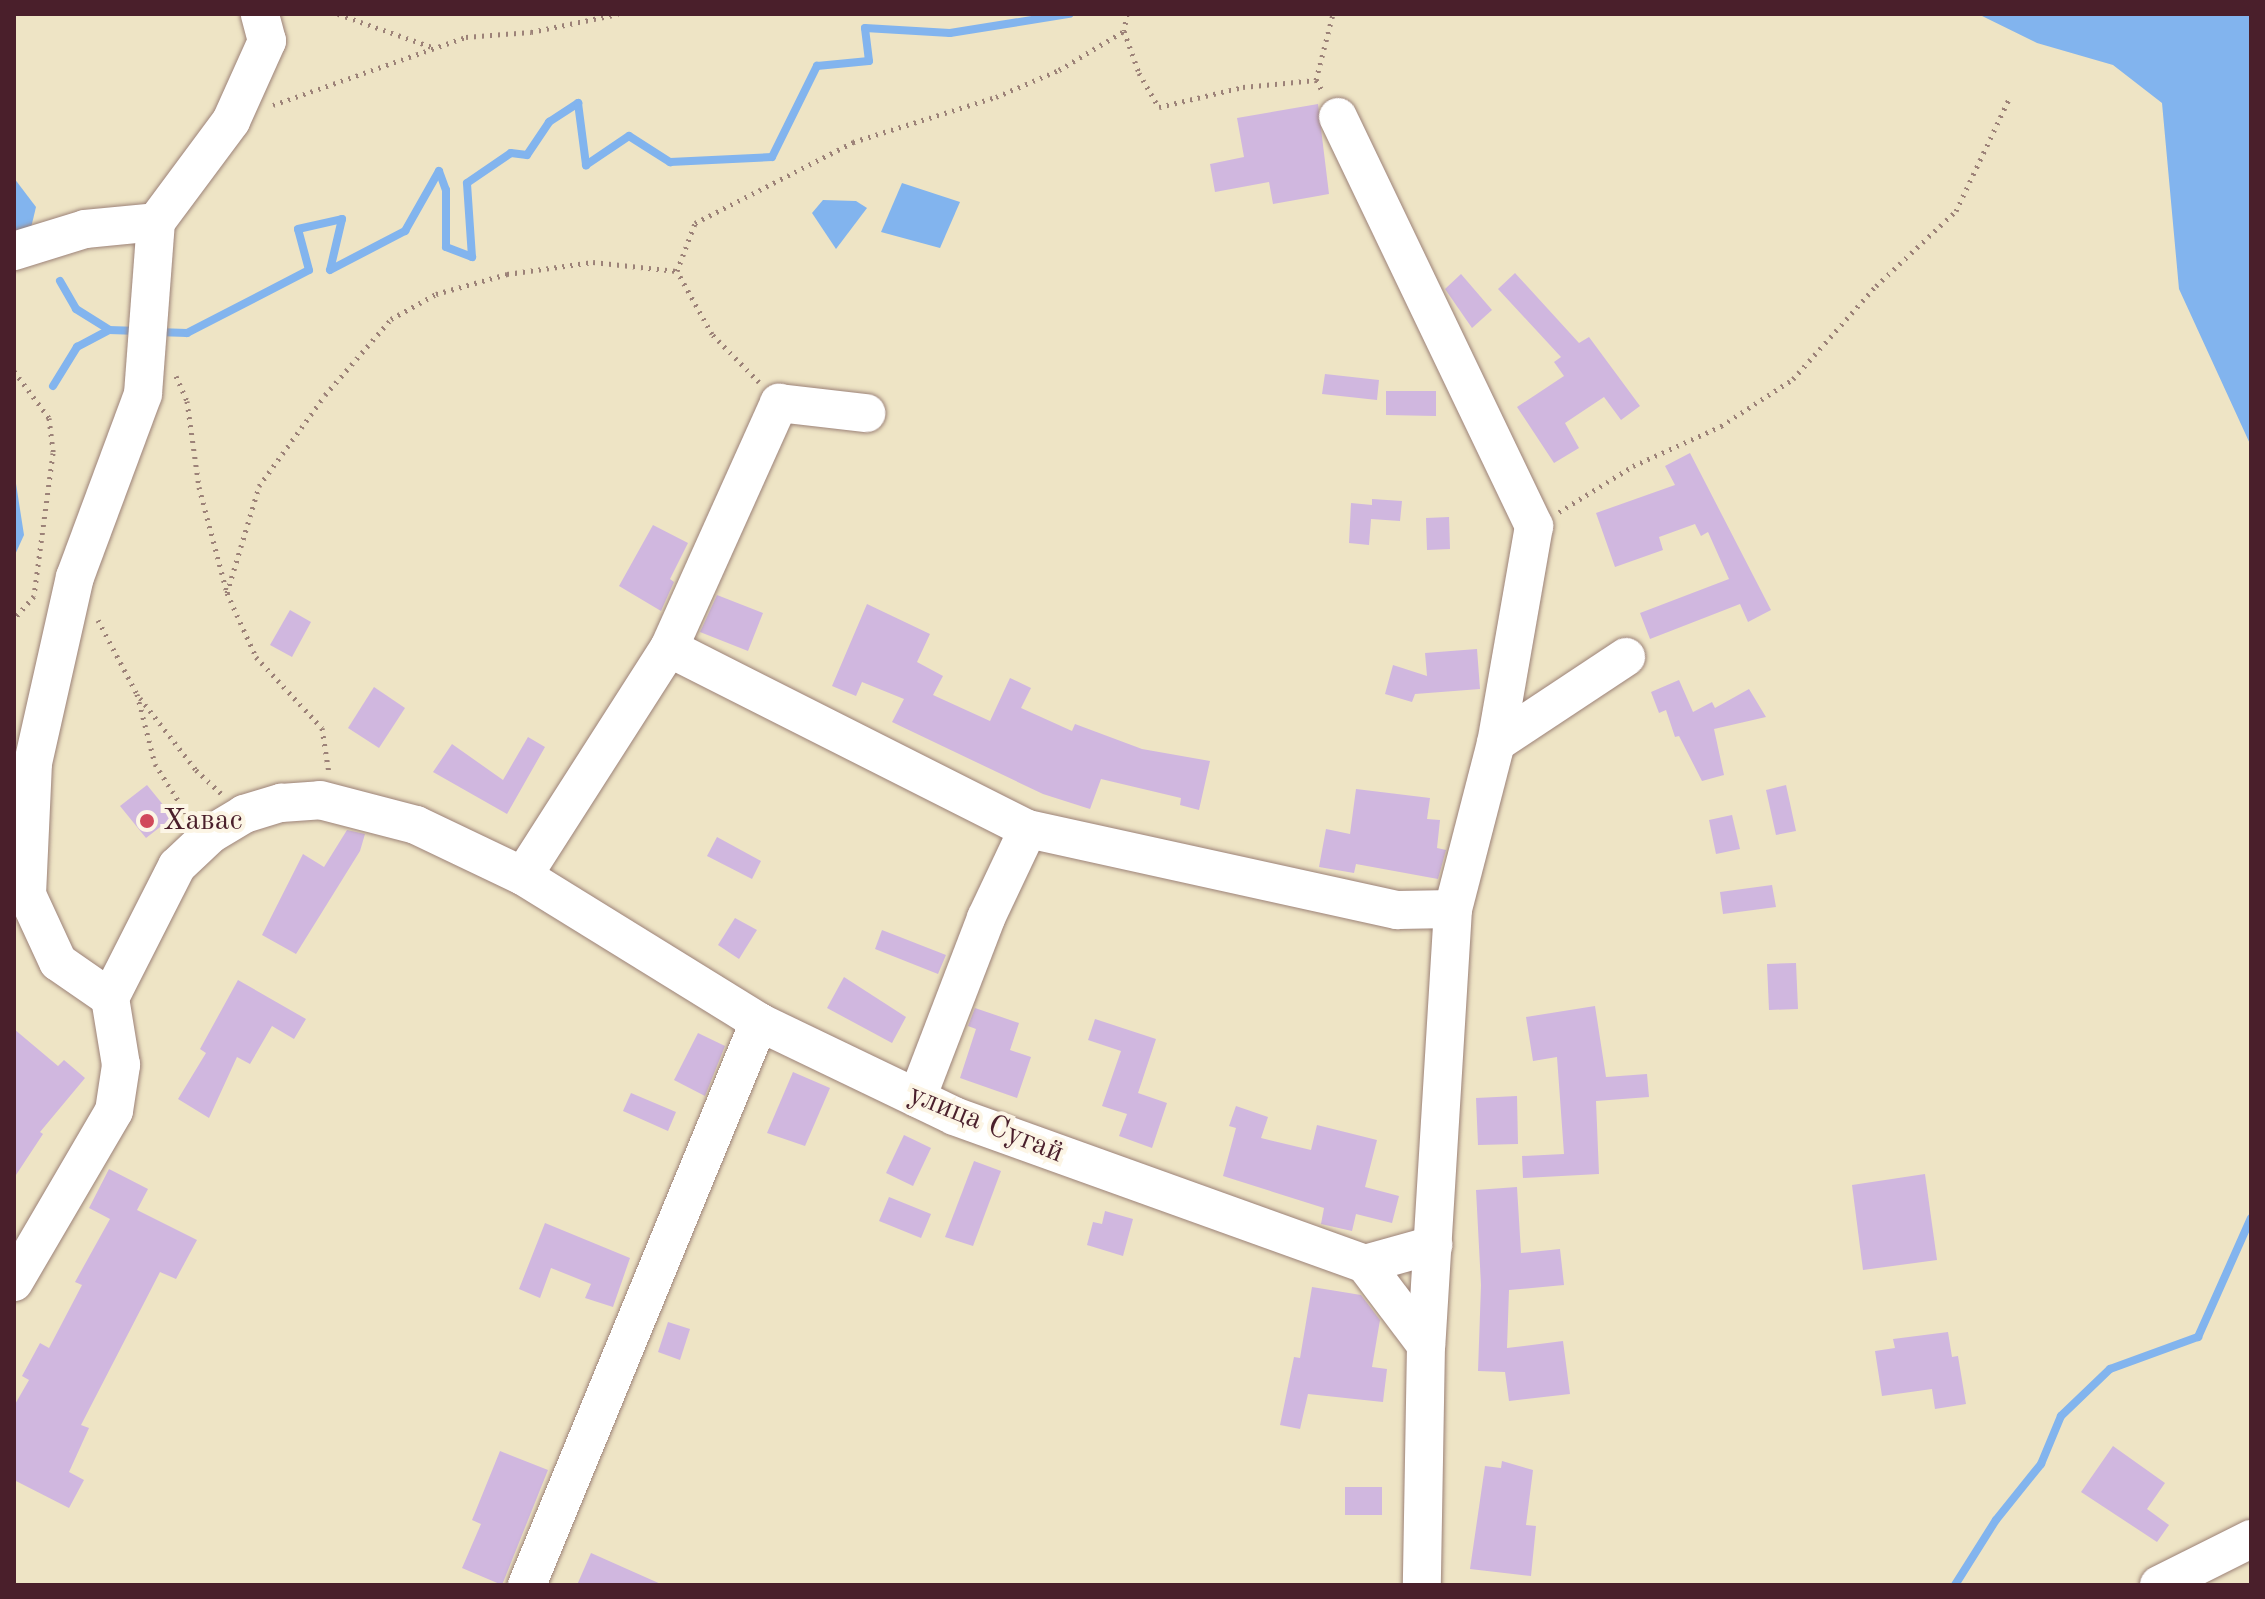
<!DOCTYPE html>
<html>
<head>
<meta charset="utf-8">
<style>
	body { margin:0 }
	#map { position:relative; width:2265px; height:1599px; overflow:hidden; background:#eee4c5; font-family:"Old Standard TT",serif }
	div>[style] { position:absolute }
	.water>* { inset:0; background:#82b4ee }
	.stream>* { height:8px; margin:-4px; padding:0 4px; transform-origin:4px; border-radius:4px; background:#82b4ee }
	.building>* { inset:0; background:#d0b7df }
	.path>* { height:5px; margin-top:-2.5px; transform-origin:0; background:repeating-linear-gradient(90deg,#9c8278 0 2px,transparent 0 8px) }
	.roads { filter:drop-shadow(0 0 2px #9c8278) drop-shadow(0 0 2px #9c8278) }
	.minor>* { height:38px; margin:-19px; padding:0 19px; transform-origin:19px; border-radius:19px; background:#fff }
	.dots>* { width:22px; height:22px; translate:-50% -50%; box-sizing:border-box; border:4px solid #fcf5e5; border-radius:50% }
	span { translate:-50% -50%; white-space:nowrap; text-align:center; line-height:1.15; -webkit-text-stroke:8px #fcf5e5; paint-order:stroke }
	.poi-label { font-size:30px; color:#4a1f2b }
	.left { translate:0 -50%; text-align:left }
	.street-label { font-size:30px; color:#4a1f2b }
	.frame { position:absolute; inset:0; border:16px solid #4a1f2b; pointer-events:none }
</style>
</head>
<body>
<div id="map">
	<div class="water">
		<i style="clip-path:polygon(1978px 14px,2251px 14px,2251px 446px,2179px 289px,2162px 103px,2113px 65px,2037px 43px)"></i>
		<i style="clip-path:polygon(14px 178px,36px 207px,30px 232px,14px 238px)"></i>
		<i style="clip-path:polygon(902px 183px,960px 202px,940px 248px,881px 232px)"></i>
		<i style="clip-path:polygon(823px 200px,856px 201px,867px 208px,836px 249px,812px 213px)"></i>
		<i style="clip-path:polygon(14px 471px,24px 535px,14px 557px)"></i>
	</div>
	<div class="stream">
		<i style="left:60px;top:281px;width:32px;rotate:60deg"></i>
		<i style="left:76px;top:309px;width:39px;rotate:32deg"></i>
		<i style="left:157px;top:332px;width:30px;rotate:2deg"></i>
		<i style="left:187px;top:333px;width:137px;rotate:-27.3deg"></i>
		<i style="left:309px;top:270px;width:42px;rotate:-105deg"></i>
		<i style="left:298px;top:229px;width:45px;rotate:-12.8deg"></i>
		<i style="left:342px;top:219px;width:52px;rotate:103.2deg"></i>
		<i style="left:330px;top:270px;width:85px;rotate:-27.5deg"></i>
		<i style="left:405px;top:231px;width:69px;rotate:-60.5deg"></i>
		<i style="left:439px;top:171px;width:20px;rotate:70deg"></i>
		<i style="left:446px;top:190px;width:57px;rotate:90deg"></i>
		<i style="left:446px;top:247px;width:28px;rotate:21deg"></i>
		<i style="left:472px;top:257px;width:74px;rotate:-93.9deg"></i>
		<i style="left:467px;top:183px;width:53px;rotate:-34.3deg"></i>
		<i style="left:511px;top:153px;width:16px;rotate:7deg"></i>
		<i style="left:527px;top:155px;width:40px;rotate:-56deg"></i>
		<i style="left:549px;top:122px;width:35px;rotate:-33deg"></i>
		<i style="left:578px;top:103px;width:63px;rotate:82.6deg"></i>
		<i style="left:586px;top:165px;width:52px;rotate:-34deg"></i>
		<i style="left:629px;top:136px;width:49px;rotate:32.4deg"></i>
		<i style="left:670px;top:162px;width:102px;rotate:-2.8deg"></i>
		<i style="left:772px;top:157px;width:102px;rotate:-63.7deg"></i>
		<i style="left:817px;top:66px;width:52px;rotate:-5.5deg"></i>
		<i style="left:869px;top:61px;width:33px;rotate:-97deg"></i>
		<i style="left:865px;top:28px;width:85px;rotate:3.4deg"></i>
		<i style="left:950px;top:33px;width:121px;rotate:-9.1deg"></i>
		<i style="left:53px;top:386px;width:46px;rotate:-58.4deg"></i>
		<i style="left:77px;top:347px;width:36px;rotate:-28deg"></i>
		<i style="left:109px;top:330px;width:30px;rotate:2deg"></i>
		<i style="left:1955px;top:1585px;width:77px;rotate:-57.8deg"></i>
		<i style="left:1996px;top:1520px;width:72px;rotate:-51.2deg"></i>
		<i style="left:2041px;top:1464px;width:52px;rotate:-67.4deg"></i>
		<i style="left:2061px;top:1416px;width:68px;rotate:-43.8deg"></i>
		<i style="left:2110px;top:1369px;width:94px;rotate:-20deg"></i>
		<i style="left:2198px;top:1337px;width:130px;rotate:-66deg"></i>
	</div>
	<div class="building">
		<i style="clip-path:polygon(1318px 104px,1329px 194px,1273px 204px,1269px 182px,1215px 192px,1210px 164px,1244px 157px,1237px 118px)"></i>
		<i style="clip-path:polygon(1515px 273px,1579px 343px,1589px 337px,1640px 406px,1621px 420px,1604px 397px,1565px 423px,1579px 448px,1554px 463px,1517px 407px,1564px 376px,1554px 362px,1561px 357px,1498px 289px)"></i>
		<i style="clip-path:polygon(1461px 274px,1492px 310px,1472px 328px,1445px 289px)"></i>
		<i style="clip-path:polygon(1325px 374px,1379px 380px,1377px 400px,1322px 394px)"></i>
		<i style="clip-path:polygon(1386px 391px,1436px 391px,1436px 416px,1386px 415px)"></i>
		<i style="clip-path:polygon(1690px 453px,1771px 610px,1748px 622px,1740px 604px,1650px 639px,1640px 613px,1729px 579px,1708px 532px,1701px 536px,1695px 524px,1659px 537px,1663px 550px,1615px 567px,1596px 513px,1675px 485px,1665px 466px)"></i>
		<i style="clip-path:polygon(1372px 499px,1402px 501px,1400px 521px,1371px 519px,1369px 545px,1349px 543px,1351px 503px,1372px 505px)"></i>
		<i style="clip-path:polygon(1449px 517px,1450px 549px,1427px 550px,1426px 518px)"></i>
		<i style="clip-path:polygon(653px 525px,688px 543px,670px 579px,674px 582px,661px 611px,619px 586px)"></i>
		<i style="clip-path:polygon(717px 595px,763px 613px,748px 651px,700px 632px)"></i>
		<i style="clip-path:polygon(867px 604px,930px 634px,917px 662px,943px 676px,933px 695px,990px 721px,1010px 678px,1031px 688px,1021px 708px,1072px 731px,1075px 724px,1142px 749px,1210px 761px,1199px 810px,1180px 805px,1181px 798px,1101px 779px,1090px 809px,1043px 794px,892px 722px,904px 699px,862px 682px,856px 696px,832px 686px)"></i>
		<i style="clip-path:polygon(290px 610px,311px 622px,292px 657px,270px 645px)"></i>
		<i style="clip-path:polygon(1477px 649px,1480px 689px,1415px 694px,1412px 702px,1385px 694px,1393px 665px,1427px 676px,1425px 653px)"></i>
		<i style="clip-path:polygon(1679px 680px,1693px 712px,1712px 702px,1715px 708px,1749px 689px,1766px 717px,1714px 729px,1724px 775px,1702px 781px,1679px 736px,1675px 737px,1666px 710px,1659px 713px,1651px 692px)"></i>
		<i style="clip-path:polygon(374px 687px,405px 708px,379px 748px,348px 728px)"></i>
		<i style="clip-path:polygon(528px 737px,545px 747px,507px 814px,433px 772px,452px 744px,503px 780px)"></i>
		<i style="clip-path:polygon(147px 785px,173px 817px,146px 838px,120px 806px)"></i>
		<i style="clip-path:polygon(1786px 785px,1796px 831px,1776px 835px,1766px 790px)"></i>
		<i style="clip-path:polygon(1356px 789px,1430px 798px,1427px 819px,1440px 820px,1437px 848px,1446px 850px,1438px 879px,1356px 864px,1354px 873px,1319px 867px,1326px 829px,1350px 834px)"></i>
		<i style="clip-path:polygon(1732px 815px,1740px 849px,1716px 854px,1709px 820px)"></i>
		<i style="clip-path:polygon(347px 830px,365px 834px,360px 851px,296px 954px,262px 935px,303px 854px,324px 867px)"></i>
		<i style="clip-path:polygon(717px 837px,761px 861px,752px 879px,707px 856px)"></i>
		<i style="clip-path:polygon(1772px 885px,1776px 907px,1723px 914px,1720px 892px)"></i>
		<i style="clip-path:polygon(735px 918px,757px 930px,739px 959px,718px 945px)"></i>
		<i style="clip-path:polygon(882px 930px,946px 955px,938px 974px,875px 949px)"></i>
		<i style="clip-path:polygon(1796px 963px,1798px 1009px,1769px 1010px,1767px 964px)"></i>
		<i style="clip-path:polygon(844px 977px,906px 1017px,892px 1043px,827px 1008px)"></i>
		<i style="clip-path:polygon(238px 980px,306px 1019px,294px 1039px,272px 1026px,250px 1064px,237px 1057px,209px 1118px,178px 1099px,206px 1053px,200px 1049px)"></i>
		<i style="clip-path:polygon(1595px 1006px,1606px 1077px,1647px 1074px,1649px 1097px,1596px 1101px,1599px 1174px,1523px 1178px,1522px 1156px,1564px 1154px,1557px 1057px,1533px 1061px,1526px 1017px)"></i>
		<i style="clip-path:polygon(975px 1008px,1019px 1023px,1010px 1050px,1031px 1057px,1017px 1098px,960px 1078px,976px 1029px,968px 1026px)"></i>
		<i style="clip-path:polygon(1095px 1019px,1156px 1039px,1138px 1093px,1167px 1103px,1152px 1148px,1119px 1136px,1127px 1114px,1102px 1106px,1121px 1051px,1088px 1040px)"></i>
		<i style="clip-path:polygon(14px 1029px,58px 1066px,64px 1060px,85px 1078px,40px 1132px,43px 1134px,14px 1178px)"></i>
		<i style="clip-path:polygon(698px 1033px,725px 1046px,705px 1096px,674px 1080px)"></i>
		<i style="clip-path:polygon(793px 1072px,830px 1088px,805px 1146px,767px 1133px)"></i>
		<i style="clip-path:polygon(631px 1093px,676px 1112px,668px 1131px,623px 1111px)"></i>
		<i style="clip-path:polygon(1517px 1096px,1518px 1144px,1478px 1145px,1476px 1098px)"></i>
		<i style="clip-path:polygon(1236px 1106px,1268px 1117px,1261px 1138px,1311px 1150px,1317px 1125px,1377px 1140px,1365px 1187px,1399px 1196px,1392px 1223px,1356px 1214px,1352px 1231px,1321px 1224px,1324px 1208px,1223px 1176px,1236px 1128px,1229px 1126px)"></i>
		<i style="clip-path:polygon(904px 1135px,931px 1148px,913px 1186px,886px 1173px)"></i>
		<i style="clip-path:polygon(974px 1161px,1001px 1171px,973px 1246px,945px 1237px)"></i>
		<i style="clip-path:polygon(109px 1169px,148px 1189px,137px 1210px,197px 1240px,176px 1279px,160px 1272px,81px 1425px,89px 1428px,69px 1472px,84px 1480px,69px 1508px,14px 1480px,14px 1406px,29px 1380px,22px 1376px,40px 1343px,49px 1348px,82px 1285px,75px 1282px,110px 1219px,89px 1208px)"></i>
		<i style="clip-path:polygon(1925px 1174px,1937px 1260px,1863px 1270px,1852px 1185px)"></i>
		<i style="clip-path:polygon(1517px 1187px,1521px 1253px,1560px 1249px,1564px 1285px,1509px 1290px,1507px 1348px,1563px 1341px,1570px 1394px,1509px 1401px,1505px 1372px,1478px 1371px,1481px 1285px,1476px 1190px)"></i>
		<i style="clip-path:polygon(889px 1197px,931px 1214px,921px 1238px,879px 1221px)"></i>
		<i style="clip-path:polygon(1105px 1211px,1133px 1219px,1123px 1256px,1087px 1245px,1093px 1222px,1102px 1224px)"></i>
		<i style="clip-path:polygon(545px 1223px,630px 1258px,613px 1307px,585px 1298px,591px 1284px,551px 1268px,540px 1298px,519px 1289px)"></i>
		<i style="clip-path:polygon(1312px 1287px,1361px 1295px,1380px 1320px,1372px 1367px,1387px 1369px,1383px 1402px,1308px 1394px,1300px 1429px,1280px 1425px,1294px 1357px,1300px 1358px)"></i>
		<i style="clip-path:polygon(668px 1322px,690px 1329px,680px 1360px,658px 1352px)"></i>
		<i style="clip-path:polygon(1948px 1332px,1952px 1357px,1958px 1356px,1966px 1404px,1935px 1409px,1932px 1389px,1882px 1396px,1875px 1351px,1895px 1348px,1893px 1339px)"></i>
		<i style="clip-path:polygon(2113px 1446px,2165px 1483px,2147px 1509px,2169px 1525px,2157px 1542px,2081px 1492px)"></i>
		<i style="clip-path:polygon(500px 1451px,548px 1470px,502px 1585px,462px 1568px,481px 1524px,472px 1520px)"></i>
		<i style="clip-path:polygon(1502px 1461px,1533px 1470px,1526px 1525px,1536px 1526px,1531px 1576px,1470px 1569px,1485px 1466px,1501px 1468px)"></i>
		<i style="clip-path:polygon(1345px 1487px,1382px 1487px,1382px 1515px,1345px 1515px)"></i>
		<i style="clip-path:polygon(591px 1553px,663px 1585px,577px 1585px)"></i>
	</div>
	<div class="path">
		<i style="left:338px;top:14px;width:103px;rotate:19.3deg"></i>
		<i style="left:1127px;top:14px;width:17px;rotate:100deg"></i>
		<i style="left:1124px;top:31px;width:45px;rotate:70.3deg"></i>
		<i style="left:1139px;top:73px;width:39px;rotate:60deg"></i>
		<i style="left:1159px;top:107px;width:86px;rotate:-13.4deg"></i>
		<i style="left:1243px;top:87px;width:73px;rotate:-5.5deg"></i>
		<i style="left:1316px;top:80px;width:14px;rotate:60deg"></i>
		<i style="left:1316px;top:80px;width:68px;rotate:-75.6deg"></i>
		<i style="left:273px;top:105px;width:205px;rotate:-19.4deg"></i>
		<i style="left:466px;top:37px;width:65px;rotate:-4.4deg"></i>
		<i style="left:531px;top:32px;width:89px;rotate:-11.7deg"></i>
		<i style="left:14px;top:371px;width:59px;rotate:53.3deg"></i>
		<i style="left:49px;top:418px;width:35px;rotate:83deg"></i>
		<i style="left:53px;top:453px;width:144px;rotate:97.6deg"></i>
		<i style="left:34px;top:596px;width:30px;rotate:131deg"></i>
		<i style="left:176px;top:376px;width:27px;rotate:66deg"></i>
		<i style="left:187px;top:401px;width:87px;rotate:82.1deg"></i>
		<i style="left:199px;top:487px;width:110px;rotate:75.2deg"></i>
		<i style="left:227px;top:593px;width:70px;rotate:65.6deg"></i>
		<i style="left:256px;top:657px;width:97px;rotate:47.1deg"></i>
		<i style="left:322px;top:728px;width:46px;rotate:81.2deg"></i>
		<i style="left:759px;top:382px;width:67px;rotate:-134.4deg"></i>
		<i style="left:712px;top:334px;width:72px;rotate:-119.1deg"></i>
		<i style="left:677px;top:271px;width:51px;rotate:-69.4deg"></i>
		<i style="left:695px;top:223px;width:178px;rotate:-27.1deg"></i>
		<i style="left:853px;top:142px;width:150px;rotate:-17.5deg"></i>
		<i style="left:996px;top:97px;width:69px;rotate:-23.2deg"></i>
		<i style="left:1059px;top:70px;width:76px;rotate:-31deg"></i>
		<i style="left:1559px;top:512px;width:87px;rotate:-31.9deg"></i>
		<i style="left:1633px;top:466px;width:97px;rotate:-24.4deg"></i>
		<i style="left:1721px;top:426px;width:86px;rotate:-33.1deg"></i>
		<i style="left:1793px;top:379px;width:125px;rotate:-48.3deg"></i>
		<i style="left:1876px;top:286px;width:110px;rotate:-43.2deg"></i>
		<i style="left:1956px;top:211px;width:126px;rotate:-64.7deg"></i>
		<i style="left:227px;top:593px;width:112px;rotate:-73.3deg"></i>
		<i style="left:259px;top:486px;width:112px;rotate:-54deg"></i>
		<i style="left:325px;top:395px;width:101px;rotate:-49deg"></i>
		<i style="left:391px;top:319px;width:51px;rotate:-29.1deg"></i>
		<i style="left:436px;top:294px;width:74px;rotate:-15.7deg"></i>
		<i style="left:507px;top:274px;width:87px;rotate:-7.9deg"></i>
		<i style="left:593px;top:262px;width:84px;rotate:6.1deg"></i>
		<i style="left:98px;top:620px;width:84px;rotate:62.2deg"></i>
		<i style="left:137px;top:694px;width:72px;rotate:75.6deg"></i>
		<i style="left:155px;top:764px;width:62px;rotate:57.6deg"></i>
		<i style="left:140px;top:698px;width:91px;rotate:52.1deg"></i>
		<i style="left:196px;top:770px;width:35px;rotate:43deg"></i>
	</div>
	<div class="roads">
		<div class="minor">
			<i style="left:1338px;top:117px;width:454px;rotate:64.4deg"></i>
			<i style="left:1534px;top:526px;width:220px;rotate:99.9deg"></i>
			<i style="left:1496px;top:743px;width:171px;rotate:104.5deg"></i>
			<i style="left:1453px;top:909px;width:437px;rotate:93.5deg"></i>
			<i style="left:1426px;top:1345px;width:240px;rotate:91deg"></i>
			<i style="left:14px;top:251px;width:74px;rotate:-17.2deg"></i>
			<i style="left:85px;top:229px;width:71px;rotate:-5.6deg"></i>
			<i style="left:669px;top:648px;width:269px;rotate:-65.8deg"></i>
			<i style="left:779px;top:403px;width:88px;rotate:6.6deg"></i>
			<i style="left:1496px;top:743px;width:156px;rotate:-33.5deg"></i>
			<i style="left:523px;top:876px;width:271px;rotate:-57.4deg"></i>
			<i style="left:669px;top:648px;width:402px;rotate:26.8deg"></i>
			<i style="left:1028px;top:829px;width:378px;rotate:12.4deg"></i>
			<i style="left:1397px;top:910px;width:56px;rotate:-1deg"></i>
			<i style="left:110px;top:998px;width:63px;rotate:-145.3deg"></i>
			<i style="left:58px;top:962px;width:74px;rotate:-114.8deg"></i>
			<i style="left:27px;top:895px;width:132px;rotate:-87.4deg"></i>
			<i style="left:33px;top:763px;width:191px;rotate:-77.3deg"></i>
			<i style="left:75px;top:577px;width:195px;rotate:-69.6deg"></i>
			<i style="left:143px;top:394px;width:172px;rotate:-85.7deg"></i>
			<i style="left:156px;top:222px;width:126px;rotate:-53.4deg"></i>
			<i style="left:231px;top:121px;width:88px;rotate:-65.8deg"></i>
			<i style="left:267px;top:41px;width:28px;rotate:-105deg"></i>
			<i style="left:917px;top:1098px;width:193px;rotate:-69deg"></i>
			<i style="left:986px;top:918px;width:98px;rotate:-64.7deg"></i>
			<i style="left:1365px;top:1264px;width:71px;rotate:-15.6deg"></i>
			<i style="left:14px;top:1282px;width:198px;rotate:-59.7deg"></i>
			<i style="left:114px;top:1111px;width:47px;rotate:-81.3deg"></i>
			<i style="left:121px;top:1065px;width:68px;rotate:-99.3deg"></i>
			<i style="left:110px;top:998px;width:148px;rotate:-63.1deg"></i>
			<i style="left:177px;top:866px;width:47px;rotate:-43.3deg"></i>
			<i style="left:211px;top:834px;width:39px;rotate:-31deg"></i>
			<i style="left:244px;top:814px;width:39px;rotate:-17deg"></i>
			<i style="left:281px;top:803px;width:39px;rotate:-4deg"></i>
			<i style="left:320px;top:800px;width:99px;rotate:14.6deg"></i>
			<i style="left:416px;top:825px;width:119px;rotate:25.5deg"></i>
			<i style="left:523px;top:876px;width:278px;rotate:31.7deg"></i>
			<i style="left:759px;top:1022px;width:216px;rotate:25.7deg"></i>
			<i style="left:954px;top:1116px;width:437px;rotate:19.8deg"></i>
			<i style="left:1365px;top:1264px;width:101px;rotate:53deg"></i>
			<i style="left:527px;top:1585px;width:609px;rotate:-67.6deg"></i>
			<i style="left:2159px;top:1585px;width:103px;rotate:-26.6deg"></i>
		</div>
	</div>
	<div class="dots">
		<i style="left:147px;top:821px;background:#d1495b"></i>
	</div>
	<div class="poi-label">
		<span class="left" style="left:163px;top:821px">Хавас</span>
	</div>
	<div class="street-label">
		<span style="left:986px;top:1124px;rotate:22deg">улица Сугай</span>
	</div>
	<div class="frame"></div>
</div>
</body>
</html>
